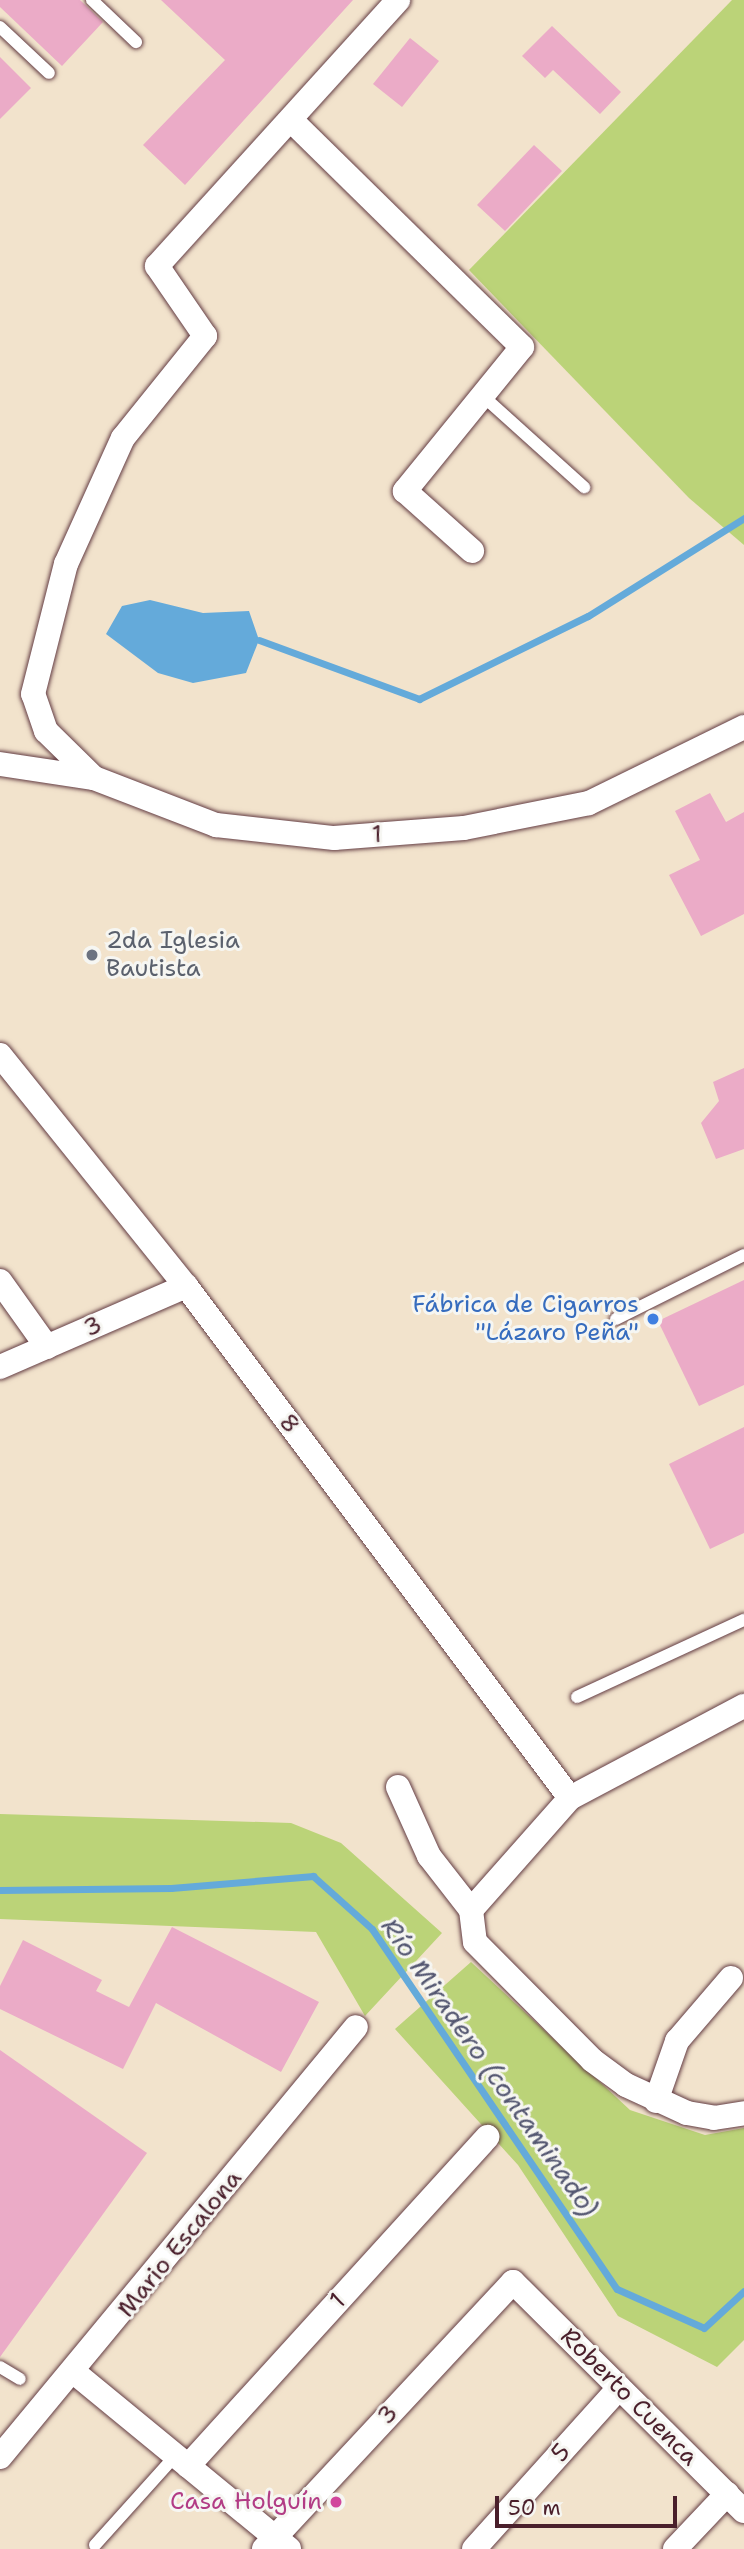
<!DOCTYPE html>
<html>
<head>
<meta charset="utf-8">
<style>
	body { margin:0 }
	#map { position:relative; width:744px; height:2549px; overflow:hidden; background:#f2e3cc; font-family:"Shantell Sans",sans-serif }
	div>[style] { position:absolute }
	.green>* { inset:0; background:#bbd378 }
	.water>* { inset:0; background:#64aada }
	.stream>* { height:7px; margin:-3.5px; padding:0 3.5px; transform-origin:3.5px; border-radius:3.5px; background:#64aada }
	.building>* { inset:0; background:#ebabc7 }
	.roads { filter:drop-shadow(0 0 2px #633c43) drop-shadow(0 0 2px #633c43) }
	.lane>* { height:12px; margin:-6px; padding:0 6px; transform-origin:6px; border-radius:6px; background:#fff }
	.street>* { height:24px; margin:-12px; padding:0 12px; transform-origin:12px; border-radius:12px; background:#fff }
	.dots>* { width:19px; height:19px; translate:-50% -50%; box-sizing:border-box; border:4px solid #f6f6f2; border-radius:50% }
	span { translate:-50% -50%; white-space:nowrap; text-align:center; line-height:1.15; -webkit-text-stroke:6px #f6f6f2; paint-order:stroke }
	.street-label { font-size:24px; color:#4a1f2b }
	.worship-label { font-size:24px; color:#5b616d }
	.left { translate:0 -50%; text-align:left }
	.shop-label { font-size:24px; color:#366cbe }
	.right { translate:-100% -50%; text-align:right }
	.hotel-label { font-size:24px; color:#b23c85 }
	.water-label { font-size:26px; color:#545771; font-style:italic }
	.scale { position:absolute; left:495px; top:2496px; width:182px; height:32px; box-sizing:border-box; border:4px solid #4a1f2b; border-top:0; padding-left:9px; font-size:21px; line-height:24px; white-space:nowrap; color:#4a1f2b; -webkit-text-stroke:5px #f6f6f2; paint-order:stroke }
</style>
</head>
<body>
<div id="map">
	<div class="green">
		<i style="clip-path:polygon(732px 0,744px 0,744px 545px,689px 498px,469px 270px)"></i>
		<i style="clip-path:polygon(0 1814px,291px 1823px,341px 1843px,442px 1933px,365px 2016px,316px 1932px,0 1919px)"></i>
		<i style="clip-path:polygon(471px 1962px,630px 2110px,705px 2135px,744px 2128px,744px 2340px,717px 2367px,618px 2316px,518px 2165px,395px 2029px)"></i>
	</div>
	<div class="water">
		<i style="clip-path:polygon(150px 600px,203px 613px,249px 611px,259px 640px,246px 673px,193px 683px,158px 673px,106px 634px,122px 606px)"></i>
	</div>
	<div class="stream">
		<i style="left:259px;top:640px;width:171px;rotate:20.2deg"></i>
		<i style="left:419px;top:699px;width:188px;rotate:-26.2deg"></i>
		<i style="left:588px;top:616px;width:184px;rotate:-32.1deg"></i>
		<i style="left:0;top:1890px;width:171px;rotate:-0.7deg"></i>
		<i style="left:171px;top:1888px;width:143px;rotate:-4.8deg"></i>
		<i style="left:313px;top:1876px;width:79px;rotate:41.9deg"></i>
		<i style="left:372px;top:1929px;width:435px;rotate:55.8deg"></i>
		<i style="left:617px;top:2289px;width:95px;rotate:24.1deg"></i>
		<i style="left:704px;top:2328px;width:54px;rotate:-42.8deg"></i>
	</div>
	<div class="building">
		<i style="clip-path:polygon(0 0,80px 0,103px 22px,62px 66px,0 7px)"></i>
		<i style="clip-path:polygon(161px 0,353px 0,185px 185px,143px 145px,225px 60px)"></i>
		<i style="clip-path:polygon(552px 26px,621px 92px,600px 114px,553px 70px,545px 78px,522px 56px)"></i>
		<i style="clip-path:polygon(410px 38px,439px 61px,402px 107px,373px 84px)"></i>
		<i style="clip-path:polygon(0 57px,31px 88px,0 119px)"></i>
		<i style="clip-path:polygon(534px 145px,562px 171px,505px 231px,477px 205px)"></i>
		<i style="clip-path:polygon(710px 793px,726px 822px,744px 812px,744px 914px,701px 936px,669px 875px,700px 860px,675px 811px)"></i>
		<i style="clip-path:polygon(744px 1068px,744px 1149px,716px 1159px,701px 1123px,719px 1101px,713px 1082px)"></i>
		<i style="clip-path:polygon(744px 1280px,744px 1385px,699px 1406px,658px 1321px)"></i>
		<i style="clip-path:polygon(744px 1427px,744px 1533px,710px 1549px,669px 1464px)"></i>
		<i style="clip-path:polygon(172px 1927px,319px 2002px,281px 2072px,156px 2003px,123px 2069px,0 2009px,0 1986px,23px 1940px,102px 1980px,96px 1991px,129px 2007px)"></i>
		<i style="clip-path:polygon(0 2050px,147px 2153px,0 2357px)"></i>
	</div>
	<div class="roads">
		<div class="lane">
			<i style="left:92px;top:0;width:61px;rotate:43.7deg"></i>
			<i style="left:0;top:27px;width:67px;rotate:43.2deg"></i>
			<i style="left:484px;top:397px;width:135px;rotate:42deg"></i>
			<i style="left:616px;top:1319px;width:143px;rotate:-26.6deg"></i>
			<i style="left:577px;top:1697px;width:184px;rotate:-24.8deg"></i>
			<i style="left:0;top:2367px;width:23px;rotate:31deg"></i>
			<i style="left:95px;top:2545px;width:120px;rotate:-48deg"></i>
		</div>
		<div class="street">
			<i style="left:293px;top:122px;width:321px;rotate:44.5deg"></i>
			<i style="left:522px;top:347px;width:186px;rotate:129.1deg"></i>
			<i style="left:405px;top:491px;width:90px;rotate:41.8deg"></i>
			<i style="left:0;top:764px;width:95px;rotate:8.5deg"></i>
			<i style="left:94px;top:778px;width:131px;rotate:21.1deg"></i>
			<i style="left:216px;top:825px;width:119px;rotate:6.3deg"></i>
			<i style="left:334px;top:838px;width:130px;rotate:-4.4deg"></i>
			<i style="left:464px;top:828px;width:127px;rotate:-11.3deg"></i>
			<i style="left:589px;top:803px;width:173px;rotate:-26.1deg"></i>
			<i style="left:94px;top:778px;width:67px;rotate:-135.6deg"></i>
			<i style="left:46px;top:731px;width:39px;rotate:-109deg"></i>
			<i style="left:33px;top:694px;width:134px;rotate:-75.8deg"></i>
			<i style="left:66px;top:564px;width:138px;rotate:-65.7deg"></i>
			<i style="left:123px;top:438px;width:131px;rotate:-51.2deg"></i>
			<i style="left:205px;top:336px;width:85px;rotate:-124.4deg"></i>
			<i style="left:157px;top:266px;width:359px;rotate:-47.8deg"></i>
			<i style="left:0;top:1055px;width:297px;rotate:51.2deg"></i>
			<i style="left:186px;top:1286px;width:640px;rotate:53.13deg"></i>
			<i style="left:0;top:1281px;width:81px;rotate:54.5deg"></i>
			<i style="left:0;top:1367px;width:203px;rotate:-23.5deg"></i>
			<i style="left:398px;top:1787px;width:76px;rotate:65.8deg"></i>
			<i style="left:429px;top:1856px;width:68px;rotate:52.1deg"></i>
			<i style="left:471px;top:1910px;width:32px;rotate:83deg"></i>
			<i style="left:475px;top:1942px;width:166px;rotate:45.2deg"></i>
			<i style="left:592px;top:2060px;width:42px;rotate:36.3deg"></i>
			<i style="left:626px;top:2085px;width:67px;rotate:24.7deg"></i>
			<i style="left:687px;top:2113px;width:27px;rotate:10deg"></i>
			<i style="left:714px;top:2118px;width:30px;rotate:-9deg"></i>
			<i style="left:471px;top:1910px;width:149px;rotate:-48.5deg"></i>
			<i style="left:570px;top:1798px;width:197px;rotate:-27.9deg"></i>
			<i style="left:656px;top:2101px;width:64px;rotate:-70.7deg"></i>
			<i style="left:677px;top:2041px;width:83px;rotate:-49.4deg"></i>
			<i style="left:75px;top:2373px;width:277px;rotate:39.4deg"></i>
			<i style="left:0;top:2457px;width:558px;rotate:-50.38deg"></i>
			<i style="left:188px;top:2466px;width:445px;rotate:-47.7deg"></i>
			<i style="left:264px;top:2549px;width:365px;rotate:-47deg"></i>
			<i style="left:513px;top:2282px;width:325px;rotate:44.8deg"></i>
			<i style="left:474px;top:2549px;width:217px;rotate:-48deg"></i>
			<i style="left:675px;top:2549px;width:76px;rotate:-46.6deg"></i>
		</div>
	</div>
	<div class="dots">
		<i style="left:92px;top:955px;background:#6b7280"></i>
		<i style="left:653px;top:1319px;background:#3f7fe0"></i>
		<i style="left:336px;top:2502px;background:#d1479c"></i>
	</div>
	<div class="street-label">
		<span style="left:377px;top:835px;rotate:-4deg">1</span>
		<span style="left:93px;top:1327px;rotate:-24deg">3</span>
		<span style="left:289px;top:1424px;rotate:53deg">8</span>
		<span style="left:180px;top:2244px;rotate:-51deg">Mario Escalona</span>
		<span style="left:338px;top:2301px;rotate:-48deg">1</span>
		<span style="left:629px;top:2397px;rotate:45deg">Roberto Cuenca</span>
		<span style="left:388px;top:2415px;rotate:-47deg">3</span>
		<span style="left:561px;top:2453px;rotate:-48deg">5</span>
	</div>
	<div class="worship-label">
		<span class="left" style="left:106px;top:955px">2da Iglesia<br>Bautista</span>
	</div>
	<div class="shop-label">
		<span class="right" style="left:639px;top:1319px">Fábrica de Cigarros<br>"Lázaro Peña"</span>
	</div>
	<div class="hotel-label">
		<span class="right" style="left:322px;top:2502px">Casa Holguín</span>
	</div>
	<div class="water-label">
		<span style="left:490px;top:2067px;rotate:55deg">Río Miradero (contaminado)</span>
	</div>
	<div class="scale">50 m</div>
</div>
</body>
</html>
